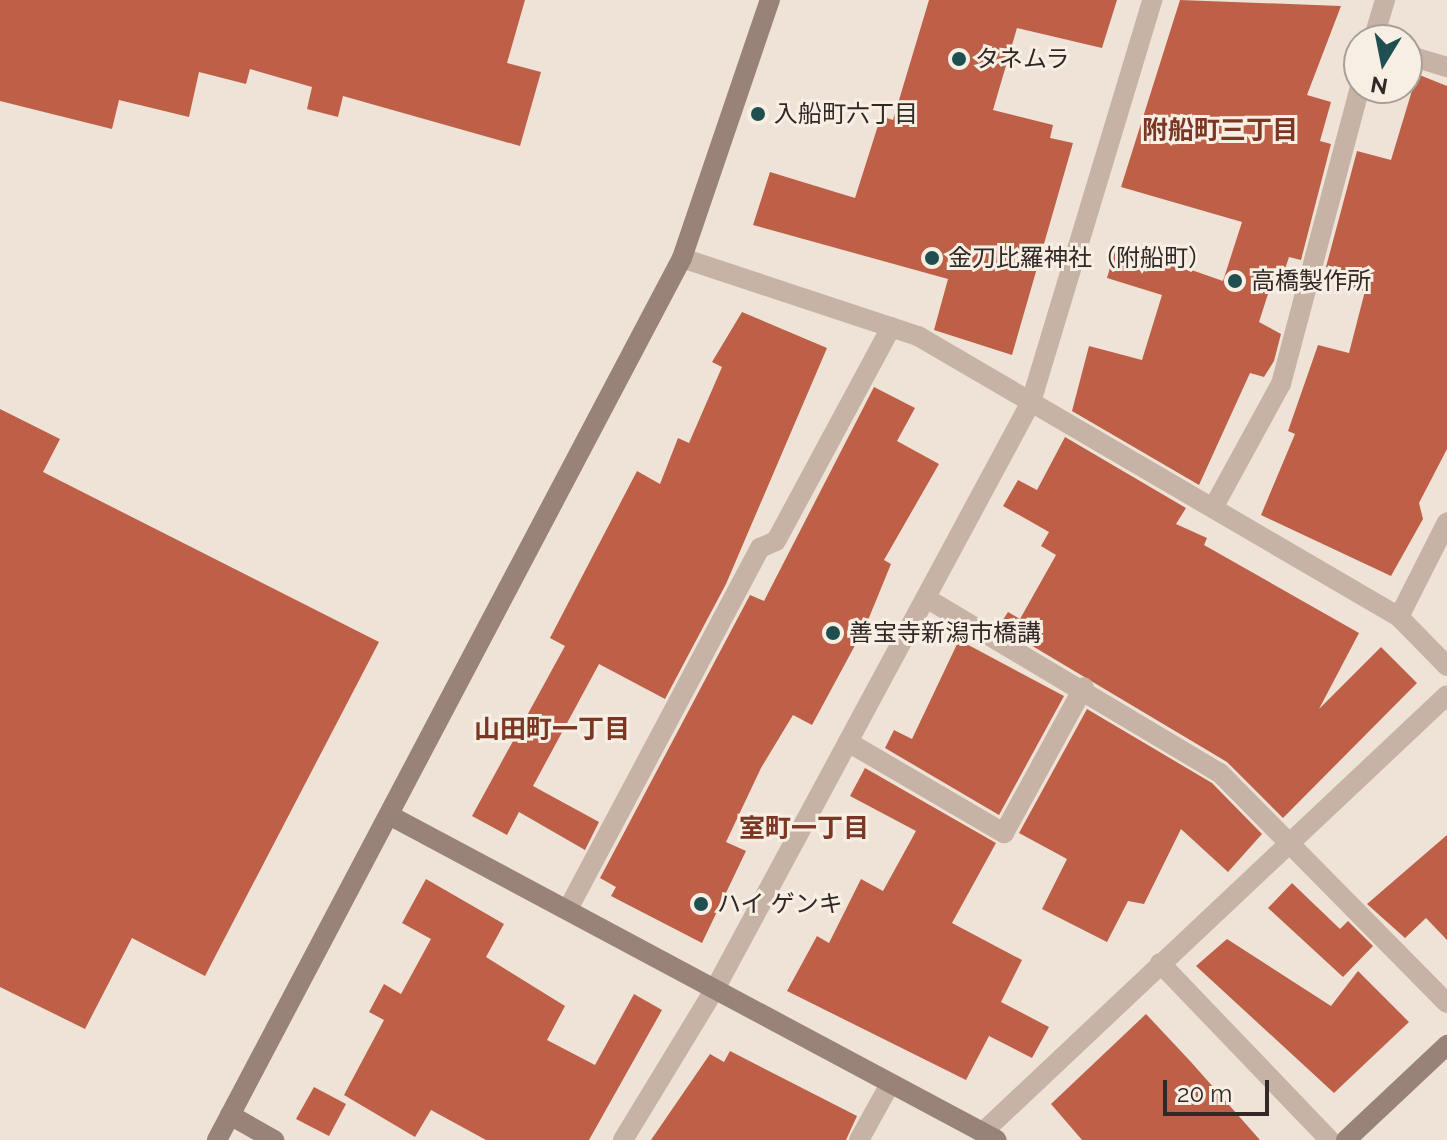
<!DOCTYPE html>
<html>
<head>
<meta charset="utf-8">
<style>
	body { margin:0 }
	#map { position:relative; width:1447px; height:1140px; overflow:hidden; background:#efe3d8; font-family:Raleway,"Noto Sans JP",sans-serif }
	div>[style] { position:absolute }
	.building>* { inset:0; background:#be6047 }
	.lane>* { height:20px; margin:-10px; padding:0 10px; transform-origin:10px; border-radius:10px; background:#c6b3a5 }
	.street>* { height:20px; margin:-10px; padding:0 10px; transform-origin:10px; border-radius:10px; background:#c6b3a5 }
	.secondary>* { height:20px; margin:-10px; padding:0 10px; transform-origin:10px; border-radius:10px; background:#998277 }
	.dots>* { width:22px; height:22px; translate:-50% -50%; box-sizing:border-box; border:4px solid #f7eee4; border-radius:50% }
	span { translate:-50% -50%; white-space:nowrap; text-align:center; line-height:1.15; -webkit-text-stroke:6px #f7eee4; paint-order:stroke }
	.poi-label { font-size:24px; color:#322926 }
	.left { translate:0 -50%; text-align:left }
	.neighbourhood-label { font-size:26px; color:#7c3624; font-weight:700 }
	.north { position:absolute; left:1343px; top:24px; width:80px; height:80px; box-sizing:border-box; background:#f7eee4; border:2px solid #a89f98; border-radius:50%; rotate:190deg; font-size:22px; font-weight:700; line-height:32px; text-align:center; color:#322926 }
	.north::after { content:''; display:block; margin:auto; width:28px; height:36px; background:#1f4f50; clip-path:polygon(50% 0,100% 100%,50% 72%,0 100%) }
	.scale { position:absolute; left:1163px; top:1080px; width:106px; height:36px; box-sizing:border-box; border:4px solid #322926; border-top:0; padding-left:10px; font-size:24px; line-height:28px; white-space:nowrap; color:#322926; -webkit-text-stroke:6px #f7eee4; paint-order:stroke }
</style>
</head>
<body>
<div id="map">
	<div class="building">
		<i style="clip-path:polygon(0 0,525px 0,507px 63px,541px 72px,520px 146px,343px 96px,338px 117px,307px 109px,312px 87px,250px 69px,246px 84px,199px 72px,189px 117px,119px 100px,112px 129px,0 101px)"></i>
		<i style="clip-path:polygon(929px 0,1117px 0,1102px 48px,1017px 28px,993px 110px,1053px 125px,1050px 138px,1073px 143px,1012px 355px,934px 330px,948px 279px,753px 225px,770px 172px,855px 198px,881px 116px,893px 120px)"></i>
		<i style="clip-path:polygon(1180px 0,1341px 6px,1307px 95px,1331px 102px,1320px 141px,1331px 144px,1301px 260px,1289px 257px,1285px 269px,1277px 266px,1259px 322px,1281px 334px,1274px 361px,1264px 377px,1250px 373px,1199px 485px,1072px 411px,1089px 346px,1142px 360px,1162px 295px,1107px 278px,1117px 244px,1223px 281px,1242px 222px,1121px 187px)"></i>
		<i style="clip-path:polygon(1417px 74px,1447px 86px,1447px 449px,1419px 503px,1423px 519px,1391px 576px,1261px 515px,1295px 434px,1288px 431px,1318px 345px,1349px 353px,1365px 291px,1349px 287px,1352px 275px,1326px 267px,1357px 151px,1391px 160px)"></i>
		<i style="clip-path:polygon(742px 312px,827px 348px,726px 584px,665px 699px,599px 664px,533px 786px,599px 822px,585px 850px,519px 812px,507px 835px,472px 816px,565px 646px,550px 638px,637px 471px,660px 484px,678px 438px,689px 443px,722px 367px,712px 362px)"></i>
		<i style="clip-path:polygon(874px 387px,915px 408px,897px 441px,939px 464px,884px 560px,891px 564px,866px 625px,812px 725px,793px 715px,761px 768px,726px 842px,746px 851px,702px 943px,611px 896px,616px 887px,600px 878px,750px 595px,764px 601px)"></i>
		<i style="clip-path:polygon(0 409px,60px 439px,43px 472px,379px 642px,205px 976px,132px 938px,85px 1029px,0 987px)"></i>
		<i style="clip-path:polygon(1065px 437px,1186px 508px,1176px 524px,1207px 538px,1204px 545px,1359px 633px,1319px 709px,1381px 647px,1417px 683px,1283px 818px,1227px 762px,999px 626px,1008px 612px,1020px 619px,1056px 555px,1041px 546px,1049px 532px,1003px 506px,1018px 480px,1037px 490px)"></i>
		<i style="clip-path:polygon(959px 640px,1064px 696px,999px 815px,885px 748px,894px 730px,912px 739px)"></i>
		<i style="clip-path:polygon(1087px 709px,1212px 783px,1262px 834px,1228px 872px,1181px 829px,1144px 904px,1128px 901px,1107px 942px,1042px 909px,1067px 859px,1019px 833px)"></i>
		<i style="clip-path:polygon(865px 768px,996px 843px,952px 923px,1022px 960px,1001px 1002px,1049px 1027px,1032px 1058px,989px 1036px,966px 1080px,787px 991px,817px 936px,829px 943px,861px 879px,883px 891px,916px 831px,850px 796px)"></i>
		<i style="clip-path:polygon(1447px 835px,1447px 940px,1426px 918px,1405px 938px,1367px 904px)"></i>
		<i style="clip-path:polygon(426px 879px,504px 924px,486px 957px,565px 1006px,547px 1040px,595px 1065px,634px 994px,662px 1010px,589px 1140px,486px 1140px,431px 1110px,415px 1137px,344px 1095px,384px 1020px,369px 1012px,384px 984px,401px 994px,431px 939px,402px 923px)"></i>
		<i style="clip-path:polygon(1292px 883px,1340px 929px,1348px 921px,1373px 946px,1343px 977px,1268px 908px)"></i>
		<i style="clip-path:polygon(1227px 939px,1331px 1006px,1358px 971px,1409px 1022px,1334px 1093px,1196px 966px)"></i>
		<i style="clip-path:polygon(1146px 1014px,1191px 1062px,1260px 1140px,1082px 1140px,1051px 1104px)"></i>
		<i style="clip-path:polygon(730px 1051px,857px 1116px,846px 1140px,651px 1140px,710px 1054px,724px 1062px)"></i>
		<i style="clip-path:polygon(314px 1087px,346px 1104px,329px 1136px,296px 1119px)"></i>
	</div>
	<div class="lane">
		<i style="left:1407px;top:55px;width:42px;rotate:16.7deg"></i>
		<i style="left:848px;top:742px;width:181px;rotate:30.3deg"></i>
		<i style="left:1004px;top:833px;width:166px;rotate:-61.3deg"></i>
		<i style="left:568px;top:909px;width:409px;rotate:-62deg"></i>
		<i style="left:760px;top:548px;width:17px;rotate:-24deg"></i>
		<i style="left:776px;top:541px;width:243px;rotate:-61.7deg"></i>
	</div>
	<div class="street">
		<i style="left:1373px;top:40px;width:42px;rotate:-73.3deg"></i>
		<i style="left:682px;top:258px;width:249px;rotate:18.3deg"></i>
		<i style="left:918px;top:336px;width:557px;rotate:30.29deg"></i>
		<i style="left:1399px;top:617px;width:69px;rotate:45.6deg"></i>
		<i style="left:1213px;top:508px;width:141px;rotate:-61.3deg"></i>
		<i style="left:1281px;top:384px;width:306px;rotate:-75.1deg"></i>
		<i style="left:926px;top:598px;width:342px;rotate:30.8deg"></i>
		<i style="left:1220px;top:773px;width:323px;rotate:45.4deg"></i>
		<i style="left:1399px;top:617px;width:106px;rotate:-63.2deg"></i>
		<i style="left:1160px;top:963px;width:245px;rotate:46.2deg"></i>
		<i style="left:983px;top:1132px;width:637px;rotate:-43.28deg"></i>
		<i style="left:623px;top:1140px;width:179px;rotate:-58.7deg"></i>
		<i style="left:716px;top:987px;width:664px;rotate:-61.7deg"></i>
		<i style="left:1031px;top:402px;width:420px;rotate:-73.2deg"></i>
		<i style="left:859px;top:1140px;width:64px;rotate:-61deg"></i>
	</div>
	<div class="secondary">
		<i style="left:389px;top:815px;width:689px;rotate:28.13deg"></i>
		<i style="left:230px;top:1115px;width:51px;rotate:29.6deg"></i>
		<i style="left:217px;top:1140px;width:997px;rotate:-62.2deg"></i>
		<i style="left:682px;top:258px;width:273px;rotate:-71.2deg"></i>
		<i style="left:1346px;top:1140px;width:139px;rotate:-43.2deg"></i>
	</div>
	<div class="dots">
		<i style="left:959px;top:59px;background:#1f4f50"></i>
		<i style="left:758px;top:114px;background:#1f4f50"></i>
		<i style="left:932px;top:258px;background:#1f4f50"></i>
		<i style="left:1235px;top:281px;background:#1f4f50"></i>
		<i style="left:833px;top:633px;background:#1f4f50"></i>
		<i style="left:701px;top:904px;background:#1f4f50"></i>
	</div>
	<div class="poi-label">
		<span class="left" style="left:975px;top:59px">タネムラ</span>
		<span class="left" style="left:774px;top:114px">入船町六丁目</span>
		<span class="left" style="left:948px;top:258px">金刀比羅神社（附船町）</span>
		<span class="left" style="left:1251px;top:281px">高橋製作所</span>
		<span class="left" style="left:849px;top:633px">善宝寺新潟市橋講</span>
		<span class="left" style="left:717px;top:904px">ハイ ゲンキ</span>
	</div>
	<div class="neighbourhood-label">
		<span style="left:1220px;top:131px">附船町三丁目</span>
		<span style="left:552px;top:730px">山田町一丁目</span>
		<span style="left:804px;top:829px">室町一丁目</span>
	</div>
	<div class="north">N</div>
	<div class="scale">20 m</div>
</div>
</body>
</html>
